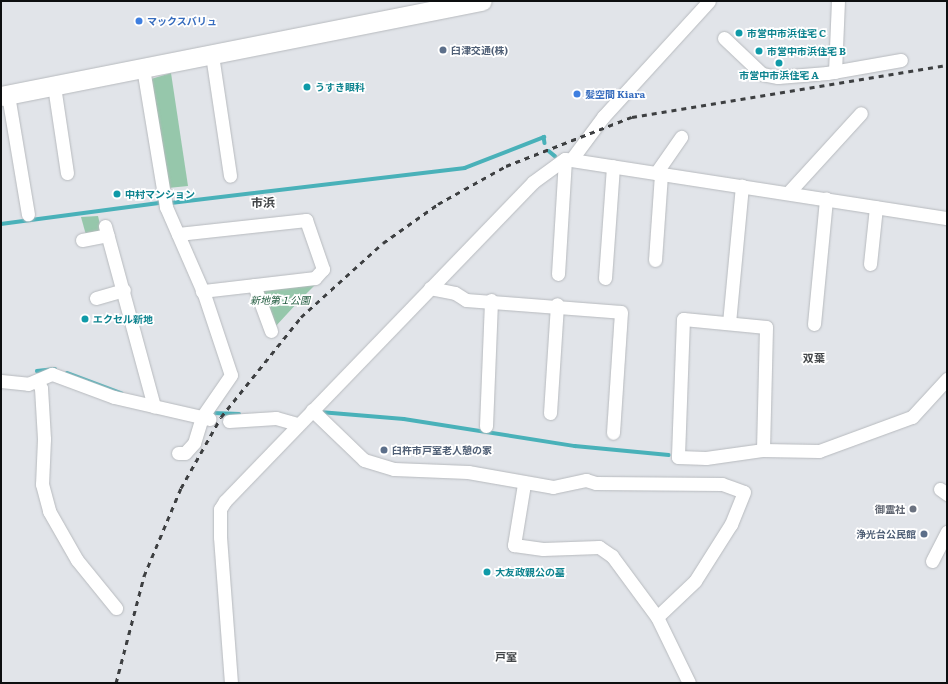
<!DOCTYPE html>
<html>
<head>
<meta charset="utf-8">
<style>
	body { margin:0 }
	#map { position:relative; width:948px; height:684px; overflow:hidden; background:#e1e4e9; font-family:Literata,"Noto Sans JP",serif }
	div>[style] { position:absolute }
	.green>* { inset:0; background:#96c7ab }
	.stream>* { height:3.5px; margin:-1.75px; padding:0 1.75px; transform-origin:1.75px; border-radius:1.75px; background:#49b1b9 }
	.roads { filter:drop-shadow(0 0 1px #b7babe) drop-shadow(0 0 1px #b7babe) }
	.street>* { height:13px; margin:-6.5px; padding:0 6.5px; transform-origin:6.5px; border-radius:6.5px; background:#fff }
	.secondary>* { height:19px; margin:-9.5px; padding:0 9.5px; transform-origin:9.5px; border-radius:9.5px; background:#fff }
	.rail>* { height:3px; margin-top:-1.5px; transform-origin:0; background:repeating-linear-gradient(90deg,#3d3f41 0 5px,transparent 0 10px) }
	.dots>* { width:11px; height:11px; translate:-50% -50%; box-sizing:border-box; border:2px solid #fff; border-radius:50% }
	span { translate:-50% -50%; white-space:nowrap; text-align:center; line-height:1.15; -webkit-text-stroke:3.5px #fff; paint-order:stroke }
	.shop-label { font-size:10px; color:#366cbe; font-weight:700 }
	.left { translate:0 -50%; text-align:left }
	.culture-label { font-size:10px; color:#0d838f; font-weight:700 }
	.service-label { font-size:10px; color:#4e5e75; font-weight:700 }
	.right { translate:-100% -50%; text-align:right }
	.park-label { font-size:10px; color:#255e42; font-style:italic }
	.worship-label { font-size:10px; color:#5b616d; font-weight:700 }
	.neighbourhood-label { font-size:11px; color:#424548; font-weight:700 }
	.quarter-label { font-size:12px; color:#424548; font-weight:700 }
	.frame { position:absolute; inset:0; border:2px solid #0d0f10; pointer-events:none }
</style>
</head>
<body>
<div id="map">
	<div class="green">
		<i style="clip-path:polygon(171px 73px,188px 186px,168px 188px,151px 79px)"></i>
		<i style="clip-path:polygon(98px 216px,102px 233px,86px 235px,81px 217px)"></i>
		<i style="clip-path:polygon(318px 282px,299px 301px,275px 327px,262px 293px,266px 287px)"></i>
	</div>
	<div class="stream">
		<i style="left:549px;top:151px;width:8px;rotate:40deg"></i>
		<i style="left:171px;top:203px;width:296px;rotate:-6.8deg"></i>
		<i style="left:465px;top:168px;width:85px;rotate:-21.4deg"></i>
		<i style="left:544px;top:137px;width:6px;rotate:81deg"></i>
		<i style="left:1px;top:224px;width:159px;rotate:-7.6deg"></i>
		<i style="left:37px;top:371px;width:18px;rotate:-6deg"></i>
		<i style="left:67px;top:373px;width:58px;rotate:20.3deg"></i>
		<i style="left:320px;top:412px;width:84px;rotate:4.8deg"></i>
		<i style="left:404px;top:419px;width:173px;rotate:9deg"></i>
		<i style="left:575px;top:446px;width:94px;rotate:5.5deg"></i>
		<i style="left:213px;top:413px;width:26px;rotate:2deg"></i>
	</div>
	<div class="roads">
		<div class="street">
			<i style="left:724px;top:38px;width:52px;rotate:43.5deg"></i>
			<i style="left:762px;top:74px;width:16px;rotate:11deg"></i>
			<i style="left:778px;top:77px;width:49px;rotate:-4.7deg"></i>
			<i style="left:827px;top:73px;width:75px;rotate:-10deg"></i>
			<i style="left:212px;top:55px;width:122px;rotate:81.5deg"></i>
			<i style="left:143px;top:68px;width:141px;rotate:80.6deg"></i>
			<i style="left:166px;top:207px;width:95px;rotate:66.4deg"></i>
			<i style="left:204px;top:294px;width:85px;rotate:71.6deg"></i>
			<i style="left:231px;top:375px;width:51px;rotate:124.6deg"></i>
			<i style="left:202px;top:417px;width:27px;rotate:107deg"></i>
			<i style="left:194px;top:443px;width:13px;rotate:132deg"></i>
			<i style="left:185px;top:453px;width:7px;rotate:180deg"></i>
			<i style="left:835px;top:72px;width:71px;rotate:-87.6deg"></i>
			<i style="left:54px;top:86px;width:88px;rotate:81.5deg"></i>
			<i style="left:8px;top:95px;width:121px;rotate:80.5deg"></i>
			<i style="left:571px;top:160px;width:54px;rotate:-53.3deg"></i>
			<i style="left:603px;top:117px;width:157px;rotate:-47.6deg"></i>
			<i style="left:656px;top:173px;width:44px;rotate:-55.2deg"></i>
			<i style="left:788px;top:193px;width:108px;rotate:-47.6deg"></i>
			<i style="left:105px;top:226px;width:187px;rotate:74.8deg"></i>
			<i style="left:178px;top:234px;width:129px;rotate:-6.2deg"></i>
			<i style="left:306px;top:220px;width:52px;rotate:70.9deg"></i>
			<i style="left:323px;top:269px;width:12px;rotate:132deg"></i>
			<i style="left:315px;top:278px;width:114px;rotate:173.4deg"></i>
			<i style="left:82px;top:240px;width:26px;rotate:-11deg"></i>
			<i style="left:655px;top:260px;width:86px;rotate:-86deg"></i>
			<i style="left:870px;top:264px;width:57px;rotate:-84deg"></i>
			<i style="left:558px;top:274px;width:115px;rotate:-86.5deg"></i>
			<i style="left:605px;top:278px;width:112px;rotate:-85.9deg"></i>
			<i style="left:254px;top:285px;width:49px;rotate:69.7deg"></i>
			<i style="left:430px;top:288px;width:25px;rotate:11deg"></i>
			<i style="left:455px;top:293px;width:13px;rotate:32deg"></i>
			<i style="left:466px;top:300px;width:155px;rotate:4.4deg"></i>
			<i style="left:621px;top:312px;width:121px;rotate:93.8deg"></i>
			<i style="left:96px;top:298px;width:29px;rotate:-16deg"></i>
			<i style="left:729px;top:323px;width:138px;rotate:-84.6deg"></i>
			<i style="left:814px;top:324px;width:126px;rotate:-84.5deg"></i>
			<i style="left:1px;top:381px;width:27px;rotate:6deg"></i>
			<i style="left:28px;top:384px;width:26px;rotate:-23deg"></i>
			<i style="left:52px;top:374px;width:66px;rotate:20.4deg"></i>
			<i style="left:114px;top:397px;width:98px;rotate:12.9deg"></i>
			<i style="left:37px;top:381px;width:8px;rotate:60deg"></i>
			<i style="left:41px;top:388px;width:51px;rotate:86.6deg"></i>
			<i style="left:44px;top:439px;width:45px;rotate:92.5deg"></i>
			<i style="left:42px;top:484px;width:28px;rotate:75deg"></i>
			<i style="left:49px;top:511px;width:56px;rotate:60.3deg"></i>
			<i style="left:77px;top:560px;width:62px;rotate:50.9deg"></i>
			<i style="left:312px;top:410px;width:72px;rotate:43.9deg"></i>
			<i style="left:364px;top:460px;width:31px;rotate:17deg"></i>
			<i style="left:394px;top:469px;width:74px;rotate:2.3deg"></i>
			<i style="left:468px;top:472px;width:86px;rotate:10deg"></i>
			<i style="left:553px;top:487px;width:34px;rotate:-12deg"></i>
			<i style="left:586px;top:480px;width:10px;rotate:17deg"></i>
			<i style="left:596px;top:483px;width:126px;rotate:0.5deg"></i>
			<i style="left:722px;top:484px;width:23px;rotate:20deg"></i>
			<i style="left:744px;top:492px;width:35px;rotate:112deg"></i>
			<i style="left:731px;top:524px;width:67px;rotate:122.3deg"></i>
			<i style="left:695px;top:581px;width:52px;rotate:136.5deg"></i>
			<i style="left:550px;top:413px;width:109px;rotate:-86.3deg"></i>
			<i style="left:229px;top:421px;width:47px;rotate:-3.7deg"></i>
			<i style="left:276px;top:418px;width:22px;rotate:16deg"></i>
			<i style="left:486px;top:426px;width:126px;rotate:-87.7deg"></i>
			<i style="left:763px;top:450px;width:123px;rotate:-88.6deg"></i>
			<i style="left:766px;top:327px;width:83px;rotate:-174.5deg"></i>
			<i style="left:683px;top:319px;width:138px;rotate:92.1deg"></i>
			<i style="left:678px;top:457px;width:28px;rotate:2deg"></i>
			<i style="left:706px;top:458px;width:58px;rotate:-8deg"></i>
			<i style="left:763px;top:450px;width:56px;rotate:1deg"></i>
			<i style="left:819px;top:451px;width:99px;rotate:-20.1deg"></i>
			<i style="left:912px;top:417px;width:52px;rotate:-47.4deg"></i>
			<i style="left:524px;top:484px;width:62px;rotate:99.3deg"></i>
			<i style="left:514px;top:545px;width:29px;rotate:8deg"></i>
			<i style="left:543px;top:549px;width:56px;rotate:-2deg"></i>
			<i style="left:599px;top:547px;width:16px;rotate:35deg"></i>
			<i style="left:612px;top:556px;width:76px;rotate:53.6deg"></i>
			<i style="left:657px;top:617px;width:73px;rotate:64.1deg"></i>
			<i style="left:940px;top:489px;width:9px;rotate:36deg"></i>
			<i style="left:932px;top:561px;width:33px;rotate:-63deg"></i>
			<i style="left:231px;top:683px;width:146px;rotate:-94.3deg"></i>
			<i style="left:220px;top:537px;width:28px;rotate:-90deg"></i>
			<i style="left:220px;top:509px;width:9px;rotate:-58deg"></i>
			<i style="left:225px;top:501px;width:443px;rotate:-46deg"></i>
			<i style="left:533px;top:182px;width:39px;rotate:-36deg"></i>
			<i style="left:565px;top:159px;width:387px;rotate:8.8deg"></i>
		</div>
		<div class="secondary">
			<i style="left:1px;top:96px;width:490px;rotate:-11.2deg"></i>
		</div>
	</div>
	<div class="rail">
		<i style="left:116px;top:683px;width:111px;rotate:-75.3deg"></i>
		<i style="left:144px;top:576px;width:95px;rotate:-67.2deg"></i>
		<i style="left:181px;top:488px;width:81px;rotate:-60.6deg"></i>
		<i style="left:221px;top:417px;width:128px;rotate:-51.3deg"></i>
		<i style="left:301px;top:317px;width:110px;rotate:-42.1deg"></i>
		<i style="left:383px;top:243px;width:67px;rotate:-35.3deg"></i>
		<i style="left:438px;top:204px;width:78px;rotate:-29.2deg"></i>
		<i style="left:506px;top:166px;width:135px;rotate:-21.3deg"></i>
		<i style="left:632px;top:117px;width:319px;rotate:-9.4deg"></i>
	</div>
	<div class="dots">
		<i style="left:139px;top:21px;background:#3f7fe0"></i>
		<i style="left:739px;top:33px;background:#0f9aa8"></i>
		<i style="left:443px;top:50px;background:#5c6f8a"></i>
		<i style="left:759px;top:51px;background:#0f9aa8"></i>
		<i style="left:779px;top:63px;background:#0f9aa8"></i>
		<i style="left:307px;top:87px;background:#0f9aa8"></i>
		<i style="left:577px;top:94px;background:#3f7fe0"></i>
		<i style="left:117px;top:194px;background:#0f9aa8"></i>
		<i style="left:85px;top:319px;background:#0f9aa8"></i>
		<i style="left:384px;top:450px;background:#5c6f8a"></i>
		<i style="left:913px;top:509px;background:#6b7280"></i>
		<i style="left:924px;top:534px;background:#5c6f8a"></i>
		<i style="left:487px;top:572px;background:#0f9aa8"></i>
	</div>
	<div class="shop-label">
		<span class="left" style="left:147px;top:21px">マックスバリュ</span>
		<span class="left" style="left:585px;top:94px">髪空間 Kiara</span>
	</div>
	<div class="culture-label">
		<span class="left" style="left:747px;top:33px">市営中市浜住宅 C</span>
		<span class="left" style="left:767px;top:51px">市営中市浜住宅 B</span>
		<span style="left:779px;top:75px">市営中市浜住宅 A</span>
		<span class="left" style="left:315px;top:87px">うすき眼科</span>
		<span class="left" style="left:125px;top:194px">中村マンション</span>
		<span class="left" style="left:93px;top:319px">エクセル新地</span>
		<span class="left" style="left:495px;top:572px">大友政親公の墓</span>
	</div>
	<div class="service-label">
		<span class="left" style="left:451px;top:50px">臼津交通(株)</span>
		<span class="left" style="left:392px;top:450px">臼杵市戸室老人憩の家</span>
		<span class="right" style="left:916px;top:534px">浄光台公民館</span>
	</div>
	<div class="park-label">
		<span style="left:280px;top:300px">新地第１公園</span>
	</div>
	<div class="worship-label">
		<span class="right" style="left:905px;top:509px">御霊社</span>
	</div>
	<div class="neighbourhood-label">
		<span style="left:814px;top:357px">双葉</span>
		<span style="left:506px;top:656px">戸室</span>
	</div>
	<div class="quarter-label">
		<span style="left:263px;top:203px">市浜</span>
	</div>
	<div class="frame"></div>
</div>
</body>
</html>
